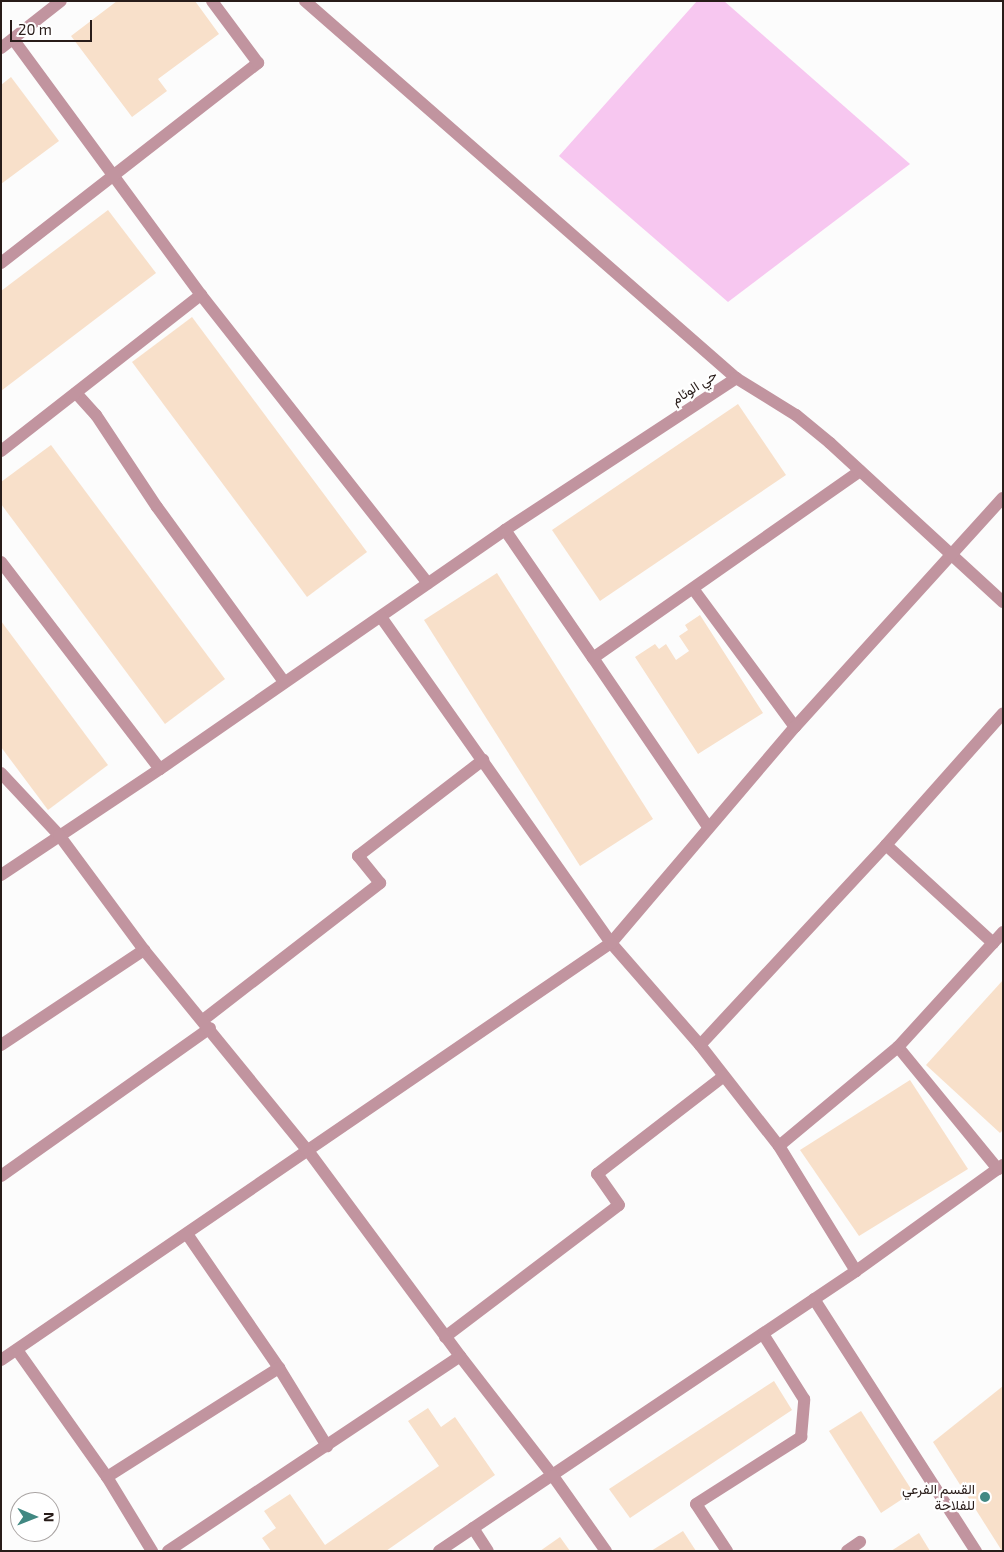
<!DOCTYPE html>
<html>
<head>
<meta charset="utf-8">
<style>
	body { margin:0 }
	#map { position:relative; width:1004px; height:1552px; overflow:hidden; background:#fcfcfc; font-family:"Exo 2",Vazirmatn,sans-serif }
	div>[style] { position:absolute }
	.water>* { inset:0; background:#f7c7f0 }
	.building>* { inset:0; background:#f8e0ca }
	.minor>* { height:12px; margin:-6px; padding:0 6px; transform-origin:6px; border-radius:6px; background:#c1949f }
	.tertiary>* { height:12px; margin:-6px; padding:0 6px; transform-origin:6px; border-radius:6px; background:#c1949f }
	.dots>* { width:14px; height:14px; translate:-50% -50%; box-sizing:border-box; border:2px solid #fff; border-radius:50% }
	span { translate:-50% -50%; white-space:nowrap; text-align:center; line-height:1.15; -webkit-text-stroke:4.5px #fff; paint-order:stroke }
	.street-label { font-size:14px; color:#281c19 }
	.poi-label { font-size:14px; color:#281c19 }
	.right { translate:-100% -50%; text-align:right }
	.frame { position:absolute; inset:0; border:2px solid #281c19; pointer-events:none }
	.north { position:absolute; left:10px; top:1492px; width:50px; height:50px; box-sizing:border-box; background:#fff; border:1px solid #a9a4a3; border-radius:50%; rotate:91deg; font-size:14px; font-weight:700; line-height:20px; text-align:center; color:#281c19 }
	.north::after { content:''; display:block; margin:auto; width:18px; height:22px; background:#418882; clip-path:polygon(50% 0,100% 100%,50% 72%,0 100%) }
	.scale { position:absolute; left:10px; top:20px; width:82px; height:22px; box-sizing:border-box; border:2px solid #281c19; border-top:0; padding-left:6px; font-size:15px; line-height:18px; white-space:nowrap; color:#281c19; -webkit-text-stroke:4px #fff; paint-order:stroke }
</style>
</head>
<body>
<div id="map">
	<div class="water">
		<i style="clip-path:polygon(697px 1px,724px 1px,910px 164px,728px 302px,559px 156px)"></i>
	</div>
	<div class="building">
		<i style="clip-path:polygon(117px 1px,195px 1px,219px 34px,158px 79px,167px 91px,132px 117px,71px 36px)"></i>
		<i style="clip-path:polygon(11px 77px,59px 141px,1px 184px,1px 85px)"></i>
		<i style="clip-path:polygon(108px 210px,156px 273px,1px 391px,1px 291px)"></i>
		<i style="clip-path:polygon(192px 317px,367px 552px,307px 597px,132px 362px)"></i>
		<i style="clip-path:polygon(738px 404px,786px 475px,600px 601px,552px 530px)"></i>
		<i style="clip-path:polygon(51px 445px,225px 679px,165px 724px,1px 504px,1px 482px)"></i>
		<i style="clip-path:polygon(497px 573px,653px 819px,580px 866px,424px 620px)"></i>
		<i style="clip-path:polygon(700px 615px,763px 713px,698px 754px,635px 657px,655px 644px,659px 649px,666px 644px,676px 660px,689px 651px,679px 636px,688px 630px,685px 625px)"></i>
		<i style="clip-path:polygon(1px 621px,108px 765px,48px 810px,1px 747px)"></i>
		<i style="clip-path:polygon(1003px 980px,1003px 1130px,1000px 1133px,926px 1065px)"></i>
		<i style="clip-path:polygon(910px 1080px,968px 1169px,859px 1236px,800px 1150px)"></i>
		<i style="clip-path:polygon(774px 1381px,792px 1410px,630px 1518px,609px 1489px)"></i>
		<i style="clip-path:polygon(1003px 1386px,1003px 1551px,1002px 1551px,933px 1442px)"></i>
		<i style="clip-path:polygon(428px 1408px,441px 1427px,455px 1417px,495px 1475px,386px 1551px,271px 1551px,262px 1538px,276px 1528px,264px 1511px,290px 1494px,325px 1545px,439px 1466px,408px 1421px)"></i>
		<i style="clip-path:polygon(861px 1411px,913px 1492px,881px 1513px,829px 1431px)"></i>
		<i style="clip-path:polygon(683px 1531px,696px 1551px,651px 1551px)"></i>
		<i style="clip-path:polygon(919px 1533px,930px 1551px,891px 1551px)"></i>
		<i style="clip-path:polygon(560px 1537px,570px 1551px,540px 1551px)"></i>
	</div>
	<div class="minor">
		<i style="left:305px;top:1px;width:573px;rotate:41.18deg"></i>
		<i style="left:13px;top:39px;width:318px;rotate:53.7deg"></i>
		<i style="left:201px;top:295px;width:367px;rotate:51.8deg"></i>
		<i style="left:1px;top:48px;width:76px;rotate:-38.1deg"></i>
		<i style="left:1px;top:263px;width:326px;rotate:-37.9deg"></i>
		<i style="left:258px;top:63px;width:77px;rotate:-126.6deg"></i>
		<i style="left:76px;top:393px;width:30px;rotate:48deg"></i>
		<i style="left:96px;top:415px;width:110px;rotate:56.5deg"></i>
		<i style="left:157px;top:507px;width:216px;rotate:54deg"></i>
		<i style="left:1px;top:451px;width:254px;rotate:-38deg"></i>
		<i style="left:505px;top:530px;width:155px;rotate:55.5deg"></i>
		<i style="left:1px;top:562px;width:261px;rotate:52.5deg"></i>
		<i style="left:694px;top:590px;width:170px;rotate:53.6deg"></i>
		<i style="left:708px;top:827px;width:204px;rotate:-124.2deg"></i>
		<i style="left:593px;top:658px;width:326px;rotate:-35deg"></i>
		<i style="left:886px;top:845px;width:176px;rotate:-48.4deg"></i>
		<i style="left:1px;top:875px;width:191px;rotate:-33.7deg"></i>
		<i style="left:160px;top:769px;width:420px;rotate:-34.7deg"></i>
		<i style="left:505px;top:530px;width:277px;rotate:-33.3deg"></i>
		<i style="left:736px;top:378px;width:70px;rotate:31.7deg"></i>
		<i style="left:796px;top:415px;width:44px;rotate:39.5deg"></i>
		<i style="left:830px;top:443px;width:235px;rotate:42.6deg"></i>
		<i style="left:1003px;top:932px;width:15px;rotate:132deg"></i>
		<i style="left:993px;top:943px;width:145px;rotate:-137.5deg"></i>
		<i style="left:886px;top:845px;width:273px;rotate:132.9deg"></i>
		<i style="left:700px;top:1045px;width:128px;rotate:52deg"></i>
		<i style="left:779px;top:1146px;width:147px;rotate:58.4deg"></i>
		<i style="left:856px;top:1271px;width:181px;rotate:-35.8deg"></i>
		<i style="left:203px;top:1020px;width:224px;rotate:-37.7deg"></i>
		<i style="left:380px;top:883px;width:35px;rotate:-129deg"></i>
		<i style="left:358px;top:856px;width:158px;rotate:-37.5deg"></i>
		<i style="left:1px;top:1045px;width:172px;rotate:-33.6deg"></i>
		<i style="left:700px;top:1045px;width:135px;rotate:-131.1deg"></i>
		<i style="left:611px;top:943px;width:284px;rotate:-49.6deg"></i>
		<i style="left:795px;top:727px;width:309px;rotate:-47.8deg"></i>
		<i style="left:898px;top:1047px;width:158px;rotate:50.7deg"></i>
		<i style="left:779px;top:1146px;width:155px;rotate:-39.8deg"></i>
		<i style="left:898px;top:1047px;width:141px;rotate:-47.6deg"></i>
		<i style="left:1px;top:1176px;width:256px;rotate:-35.3deg"></i>
		<i style="left:187px;top:1234px;width:163px;rotate:55.5deg"></i>
		<i style="left:279px;top:1368px;width:92px;rotate:58.4deg"></i>
		<i style="left:814px;top:1299px;width:300px;rotate:57.3deg"></i>
		<i style="left:445px;top:1337px;width:218px;rotate:-37.2deg"></i>
		<i style="left:619px;top:1205px;width:38px;rotate:-125deg"></i>
		<i style="left:597px;top:1174px;width:160px;rotate:-37.7deg"></i>
		<i style="left:17px;top:1350px;width:156px;rotate:54.7deg"></i>
		<i style="left:107px;top:1477px;width:87px;rotate:58.7deg"></i>
		<i style="left:1px;top:1360px;width:739px;rotate:-34.36deg"></i>
		<i style="left:611px;top:943px;width:399px;rotate:-125.2deg"></i>
		<i style="left:107px;top:1477px;width:204px;rotate:-32.4deg"></i>
		<i style="left:473px;top:1528px;width:27px;rotate:57deg"></i>
		<i style="left:168px;top:1551px;width:351px;rotate:-33.7deg"></i>
		<i style="left:439px;top:1551px;width:502px;rotate:-33.88deg"></i>
		<i style="left:727px;top:1551px;width:56px;rotate:-123.4deg"></i>
		<i style="left:696px;top:1504px;width:125px;rotate:-32.5deg"></i>
		<i style="left:801px;top:1437px;width:38px;rotate:-85deg"></i>
		<i style="left:804px;top:1399px;width:77px;rotate:-122.2deg"></i>
		<i style="left:847px;top:1551px;width:16px;rotate:-35deg"></i>
	</div>
	<div class="tertiary">
		<i style="left:1px;top:773px;width:85px;rotate:46.9deg"></i>
		<i style="left:59px;top:835px;width:143px;rotate:53.5deg"></i>
		<i style="left:144px;top:950px;width:261px;rotate:50.8deg"></i>
		<i style="left:309px;top:1152px;width:254px;rotate:53.5deg"></i>
		<i style="left:460px;top:1356px;width:152px;rotate:52.2deg"></i>
		<i style="left:553px;top:1476px;width:92px;rotate:54.8deg"></i>
	</div>
	<div class="dots">
		<i style="left:985px;top:1497px;background:#418882"></i>
	</div>
	<div class="street-label">
		<span style="left:694px;top:387px;rotate:-33deg">حي الوئام</span>
	</div>
	<div class="poi-label">
		<span class="right" style="left:975px;top:1497px">القسم الفرعي<br>للفلاحة</span>
	</div>
	<div class="frame"></div>
	<div class="north">N</div>
	<div class="scale">20 m</div>
</div>
</body>
</html>
